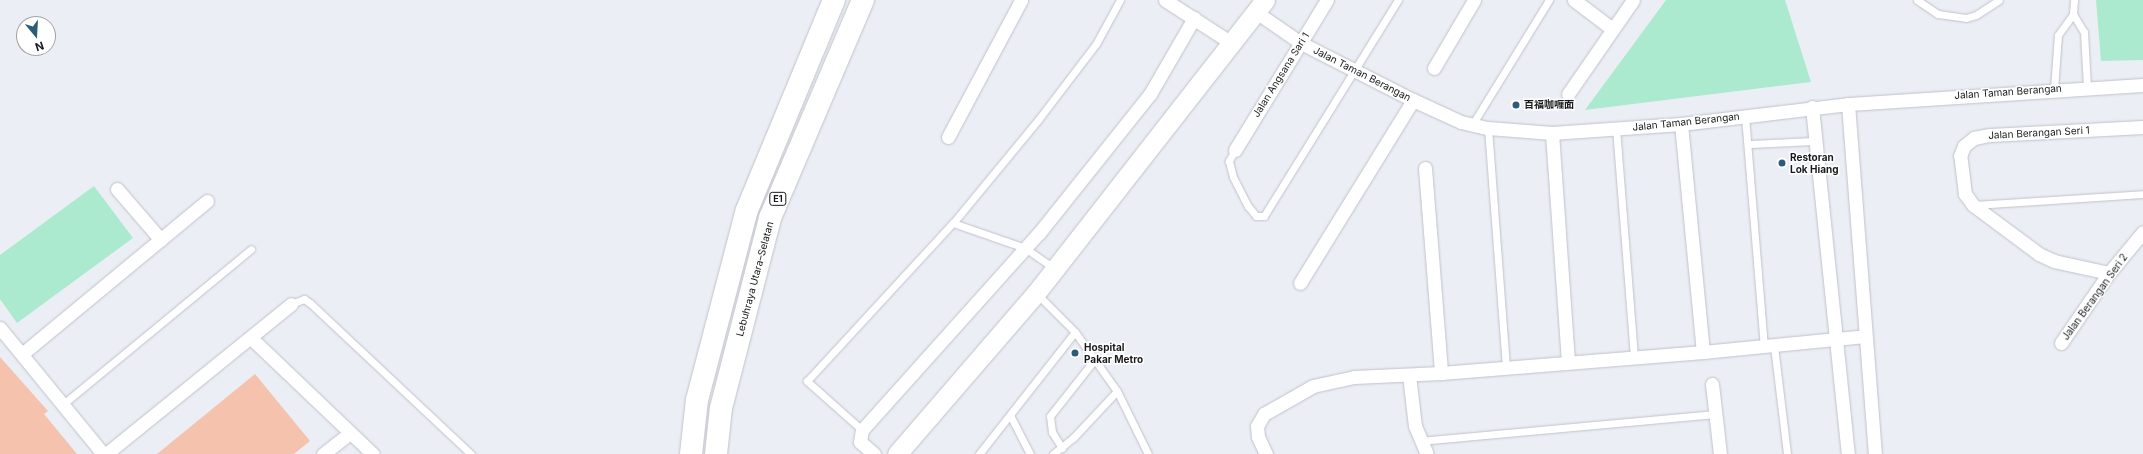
<!DOCTYPE html>
<html>
<head>
<meta charset="utf-8">
<style>
	body { margin:0 }
	#map { position:relative; width:2143px; height:454px; overflow:hidden; background:#ebeef5; font-family:Inter,"Noto Sans SC",sans-serif }
	div>[style] { position:absolute }
	.green>* { inset:0; background:#abeace }
	.building>* { inset:0; background:#f5c2ae }
	.roads { filter:drop-shadow(0 0 1px #c0c2c9) drop-shadow(0 0 1px #c0c2c9) }
	.lane>* { height:7px; margin:-3.5px; padding:0 3.5px; transform-origin:3.5px; border-radius:3.5px; background:#fff }
	.street>* { height:13px; margin:-6.5px; padding:0 6.5px; transform-origin:6.5px; border-radius:6.5px; background:#fff }
	.secondary>* { height:19px; margin:-9.5px; padding:0 9.5px; transform-origin:9.5px; border-radius:9.5px; background:#fff }
	.highway>* { height:22px; margin:-11px; padding:0 11px; transform-origin:11px; border-radius:11px; background:#fff }
	.dots>* { width:11px; height:11px; translate:-50% -50%; box-sizing:border-box; border:2px solid #fff; border-radius:50% }
	span { translate:-50% -50%; white-space:nowrap; text-align:center; line-height:1.15; -webkit-text-stroke:3px #fff; paint-order:stroke }
	.shield-label span { padding:1px 3px; background:#fff; border:1px solid; border-radius:3px; -webkit-text-stroke-width:0 }
	.shield-label { font-size:9px; color:#191a1d; font-weight:700 }
	.street-label { font-size:10px; color:#191a1d }
	.poi-label { font-size:10px; color:#191a1d; font-weight:700 }
	.left { translate:0 -50%; text-align:left }
	.north { position:absolute; left:16px; top:16px; width:40px; height:40px; box-sizing:border-box; background:#fff; border:1px solid #a3a3a5; border-radius:50%; rotate:162deg; font-size:11px; font-weight:700; line-height:16px; text-align:center; color:#191a1d }
	.north::after { content:''; display:block; margin:auto; width:14px; height:18px; background:#2d5c7b; clip-path:polygon(50% 0,100% 100%,50% 72%,0 100%) }
</style>
</head>
<body>
<div id="map">
	<div class="green">
		<i style="clip-path:polygon(1666px 0,1785px 0,1811px 82px,1585px 110px)"></i>
		<i style="clip-path:polygon(2096px 0,2143px 0,2143px 60px,2101px 61px)"></i>
		<i style="clip-path:polygon(94px 186px,133px 238px,17px 323px,0 299px,0 255px)"></i>
	</div>
	<div class="building">
		<i style="clip-path:polygon(0 357px,48px 411px,44px 414px,77px 454px,0 454px)"></i>
		<i style="clip-path:polygon(255px 374px,310px 441px,294px 454px,157px 454px)"></i>
	</div>
	<div class="roads">
		<div class="lane">
			<i style="left:1917px;top:0;width:25px;rotate:34deg"></i>
			<i style="left:1938px;top:14px;width:28px;rotate:8deg"></i>
			<i style="left:1966px;top:18px;width:10px;rotate:-17deg"></i>
			<i style="left:1976px;top:15px;width:27px;rotate:-33deg"></i>
			<i style="left:2074px;top:0;width:14px;rotate:94deg"></i>
			<i style="left:2073px;top:14px;width:21px;rotate:59deg"></i>
			<i style="left:2084px;top:32px;width:55px;rotate:86.9deg"></i>
			<i style="left:2054px;top:89px;width:54px;rotate:-85.8deg"></i>
			<i style="left:2058px;top:35px;width:26px;rotate:-54deg"></i>
			<i style="left:1745px;top:116px;width:232px;rotate:85.3deg"></i>
			<i style="left:1472px;top:125px;width:147px;rotate:-58.4deg"></i>
			<i style="left:1488px;top:128px;width:240px;rotate:85.7deg"></i>
			<i style="left:1616px;top:128px;width:229px;rotate:85.5deg"></i>
			<i style="left:1749px;top:144px;width:66px;rotate:-2.6deg"></i>
			<i style="left:1235px;top:150px;width:13px;rotate:119deg"></i>
			<i style="left:1229px;top:161px;width:16px;rotate:76deg"></i>
			<i style="left:1233px;top:177px;width:33px;rotate:63deg"></i>
			<i style="left:1248px;top:206px;width:13px;rotate:51deg"></i>
			<i style="left:1256px;top:216px;width:8px"></i>
			<i style="left:1264px;top:216px;width:254px;rotate:-58.2deg"></i>
			<i style="left:1974px;top:205px;width:169px;rotate:-3.7deg"></i>
			<i style="left:953px;top:223px;width:76px;rotate:19.1deg"></i>
			<i style="left:1025px;top:248px;width:37px;rotate:35deg"></i>
			<i style="left:1036px;top:293px;width:55px;rotate:45deg"></i>
			<i style="left:1075px;top:332px;width:72px;rotate:54.6deg"></i>
			<i style="left:1117px;top:391px;width:70px;rotate:63.8deg"></i>
			<i style="left:291px;top:304px;width:14px;rotate:-21deg"></i>
			<i style="left:304px;top:299px;width:7px;rotate:34deg"></i>
			<i style="left:310px;top:303px;width:221px;rotate:43.2deg"></i>
			<i style="left:1774px;top:346px;width:109px;rotate:83.1deg"></i>
			<i style="left:62px;top:405px;width:245px;rotate:-39.5deg"></i>
			<i style="left:1010px;top:415px;width:44px;rotate:62.9deg"></i>
			<i style="left:862px;top:430px;width:74px;rotate:-138.3deg"></i>
			<i style="left:807px;top:381px;width:215px;rotate:-47.3deg"></i>
			<i style="left:953px;top:223px;width:134px;rotate:-50.5deg"></i>
			<i style="left:1038px;top:120px;width:96px;rotate:-52.7deg"></i>
			<i style="left:1096px;top:44px;width:50px;rotate:-61.4deg"></i>
			<i style="left:1420px;top:441px;width:296px;rotate:-5.2deg"></i>
			<i style="left:1062px;top:448px;width:19px;rotate:-122deg"></i>
			<i style="left:1052px;top:432px;width:16px;rotate:-97deg"></i>
			<i style="left:1050px;top:416px;width:73px;rotate:-51.7deg"></i>
			<i style="left:979px;top:454px;width:155px;rotate:-51.8deg"></i>
			<i style="left:1053px;top:454px;width:26px;rotate:-39deg"></i>
			<i style="left:1073px;top:438px;width:64px;rotate:-46.9deg"></i>
		</div>
		<div class="street">
			<i style="left:1165px;top:0;width:81px;rotate:32.9deg"></i>
			<i style="left:1574px;top:0;width:46px;rotate:37.1deg"></i>
			<i style="left:1256px;top:12px;width:55px;rotate:34.6deg"></i>
			<i style="left:1301px;top:43px;width:126px;rotate:27deg"></i>
			<i style="left:1413px;top:100px;width:53px;rotate:24.6deg"></i>
			<i style="left:1461px;top:122px;width:28px;rotate:13deg"></i>
			<i style="left:1488px;top:128px;width:64px;rotate:4.5deg"></i>
			<i style="left:1552px;top:133px;width:129px;rotate:-4deg"></i>
			<i style="left:1681px;top:124px;width:168px;rotate:-6.8deg"></i>
			<i style="left:1848px;top:104px;width:296px;rotate:-3.7deg"></i>
			<i style="left:1434px;top:68px;width:79px;rotate:-59.5deg"></i>
			<i style="left:1568px;top:94px;width:114px;rotate:-55.3deg"></i>
			<i style="left:1848px;top:104px;width:351px;rotate:85.6deg"></i>
			<i style="left:1812px;top:107px;width:349px;rotate:84.1deg"></i>
			<i style="left:1681px;top:124px;width:229px;rotate:84.5deg"></i>
			<i style="left:1552px;top:133px;width:230px;rotate:86deg"></i>
			<i style="left:948px;top:137px;width:155px;rotate:-61.9deg"></i>
			<i style="left:1235px;top:150px;width:176px;rotate:-58.5deg"></i>
			<i style="left:1425px;top:168px;width:206px;rotate:85.5deg"></i>
			<i style="left:117px;top:189px;width:67px;rotate:49.2deg"></i>
			<i style="left:2109px;top:273px;width:56px;rotate:-167.7deg"></i>
			<i style="left:2054px;top:261px;width:17px;rotate:-155deg"></i>
			<i style="left:2039px;top:254px;width:82px;rotate:-143.4deg"></i>
			<i style="left:1973px;top:205px;width:14px;rotate:-126deg"></i>
			<i style="left:1965px;top:194px;width:38px;rotate:-97deg"></i>
			<i style="left:1960px;top:156px;width:11px;rotate:-68deg"></i>
			<i style="left:1964px;top:146px;width:13px;rotate:-39deg"></i>
			<i style="left:1974px;top:138px;width:16px;rotate:-11deg"></i>
			<i style="left:1990px;top:135px;width:153px;rotate:-3deg"></i>
			<i style="left:1300px;top:283px;width:215px;rotate:-58.3deg"></i>
			<i style="left:0;top:328px;width:163px;rotate:50.7deg"></i>
			<i style="left:251px;top:338px;width:168px;rotate:43.6deg"></i>
			<i style="left:2061px;top:343px;width:85px;rotate:-55.6deg"></i>
			<i style="left:2109px;top:273px;width:53px;rotate:-50.3deg"></i>
			<i style="left:22px;top:354px;width:240px;rotate:-39.6deg"></i>
			<i style="left:1409px;top:375px;width:51px;rotate:83.3deg"></i>
			<i style="left:1415px;top:426px;width:30px;rotate:67deg"></i>
			<i style="left:1712px;top:384px;width:70px;rotate:83.5deg"></i>
			<i style="left:106px;top:454px;width:238px;rotate:-39deg"></i>
			<i style="left:323px;top:454px;width:34px;rotate:-38deg"></i>
			<i style="left:874px;top:454px;width:18px;rotate:-139deg"></i>
			<i style="left:860px;top:442px;width:12px;rotate:-81deg"></i>
			<i style="left:862px;top:430px;width:265px;rotate:-48.1deg"></i>
			<i style="left:1039px;top:233px;width:178px;rotate:-51.4deg"></i>
			<i style="left:1150px;top:94px;width:88px;rotate:-59.9deg"></i>
			<i style="left:1266px;top:454px;width:19px;rotate:-115deg"></i>
			<i style="left:1258px;top:437px;width:11px;rotate:-95deg"></i>
			<i style="left:1257px;top:426px;width:14px;rotate:-60deg"></i>
			<i style="left:1264px;top:414px;width:56px;rotate:-29.7deg"></i>
			<i style="left:1313px;top:386px;width:42px;rotate:-12.4deg"></i>
			<i style="left:1354px;top:377px;width:87px;rotate:-2.6deg"></i>
			<i style="left:1441px;top:373px;width:263px;rotate:-4.6deg"></i>
			<i style="left:1703px;top:352px;width:163px;rotate:-5.6deg"></i>
		</div>
		<div class="secondary">
			<i style="left:897px;top:454px;width:213px;rotate:-49.2deg"></i>
			<i style="left:1036px;top:293px;width:372px;rotate:-52deg"></i>
		</div>
		<div class="highway">
			<i style="left:691px;top:454px;width:54px;rotate:-83.7deg"></i>
			<i style="left:697px;top:400px;width:196px;rotate:-75.3deg"></i>
			<i style="left:747px;top:210px;width:227px;rotate:-67.5deg"></i>
			<i style="left:716px;top:454px;width:46px;rotate:-83.8deg"></i>
			<i style="left:721px;top:408px;width:196px;rotate:-75.5deg"></i>
			<i style="left:770px;top:218px;width:237px;rotate:-66.9deg"></i>
		</div>
	</div>
	<div class="dots">
		<i style="left:1516px;top:105px;background:#2d5c7b"></i>
		<i style="left:1782px;top:163px;background:#2d5c7b"></i>
		<i style="left:1075px;top:353px;background:#2d5c7b"></i>
	</div>
	<div class="shield-label">
		<span style="left:778px;top:199px">E1</span>
	</div>
	<div class="street-label">
		<span style="left:1362px;top:74px;rotate:27deg">Jalan Taman Berangan</span>
		<span style="left:1281px;top:75px;rotate:-58deg">Jalan Angsana Sari 1</span>
		<span style="left:2008px;top:92px;rotate:-4deg">Jalan Taman Berangan</span>
		<span style="left:1686px;top:122px;rotate:-6deg">Jalan Taman Berangan</span>
		<span style="left:2039px;top:133px;rotate:-3deg">Jalan Berangan Seri 1</span>
		<span style="left:755px;top:279px;rotate:-75deg">Lebuhraya Utara–Selatan</span>
		<span style="left:2095px;top:297px;rotate:-54deg">Jalan Berangan Seri 2</span>
	</div>
	<div class="poi-label">
		<span class="left" style="left:1524px;top:105px">百福咖喱面</span>
		<span class="left" style="left:1790px;top:163px">Restoran<br>Lok Hiang</span>
		<span class="left" style="left:1084px;top:353px">Hospital<br>Pakar Metro</span>
	</div>
	<div class="north">N</div>
</div>
</body>
</html>
